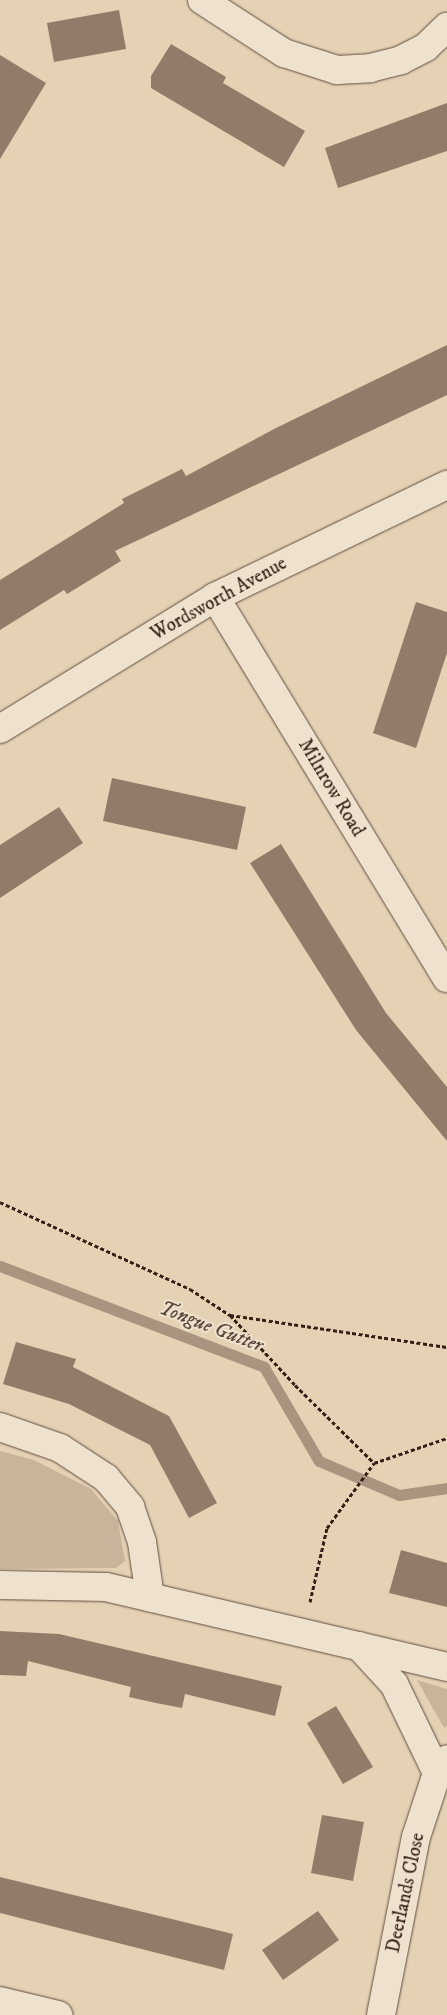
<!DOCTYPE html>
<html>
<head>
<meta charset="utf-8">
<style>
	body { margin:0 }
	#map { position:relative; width:447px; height:2015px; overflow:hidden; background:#e5d2b5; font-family:"IM FELL DW Pica",serif }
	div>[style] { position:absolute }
	.green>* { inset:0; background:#c7b49a }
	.stream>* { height:11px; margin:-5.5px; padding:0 5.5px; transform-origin:5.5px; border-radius:5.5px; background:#a9957f }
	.building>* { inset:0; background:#917c69 }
	.path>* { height:3px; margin-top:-1.5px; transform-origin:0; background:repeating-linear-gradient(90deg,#351f16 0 4px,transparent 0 6.5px) }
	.roads { filter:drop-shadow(0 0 1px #614c3e) drop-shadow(0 0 1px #614c3e) }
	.street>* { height:28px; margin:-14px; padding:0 14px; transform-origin:14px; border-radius:14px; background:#eee2cf }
	.secondary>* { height:28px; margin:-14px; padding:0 14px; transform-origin:14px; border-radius:14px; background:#eee2cf }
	span { translate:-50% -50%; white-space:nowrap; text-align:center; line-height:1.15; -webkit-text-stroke:4px #eee2cf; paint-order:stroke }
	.street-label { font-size:19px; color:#351f16 }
	.water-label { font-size:20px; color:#5e483b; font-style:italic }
</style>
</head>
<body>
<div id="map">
	<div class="green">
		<i style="clip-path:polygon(0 1451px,34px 1460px,91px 1489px,118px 1521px,125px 1561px,116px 1568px,0 1569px)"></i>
		<i style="clip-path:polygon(417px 1680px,447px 1689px,447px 1726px,444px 1728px)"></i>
	</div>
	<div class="stream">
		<i style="left:0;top:1266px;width:283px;rotate:20.9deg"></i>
		<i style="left:264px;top:1367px;width:109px;rotate:59.7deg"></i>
		<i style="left:319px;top:1461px;width:87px;rotate:23deg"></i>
		<i style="left:399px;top:1495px;width:49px;rotate:-8.3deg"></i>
	</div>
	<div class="building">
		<i style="clip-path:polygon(119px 10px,126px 49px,54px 62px,47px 23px)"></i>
		<i style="clip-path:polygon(171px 44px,226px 77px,223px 83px,305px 131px,284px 167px,151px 88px,151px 76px)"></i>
		<i style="clip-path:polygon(0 55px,46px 83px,0 159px)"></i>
		<i style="clip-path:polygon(447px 103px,447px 151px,338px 188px,325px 148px)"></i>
		<i style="clip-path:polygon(447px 345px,447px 395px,115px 551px,121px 561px,67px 594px,64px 590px,0 630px,0 580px,124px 503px,122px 499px,182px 469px,186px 476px,276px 428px)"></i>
		<i style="clip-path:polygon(416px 602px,447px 612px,447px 653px,416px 748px,373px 733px)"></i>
		<i style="clip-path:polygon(112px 778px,246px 807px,237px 850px,103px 821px)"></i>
		<i style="clip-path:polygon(59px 807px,83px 843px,0 898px,0 845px)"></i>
		<i style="clip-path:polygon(281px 844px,386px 1013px,447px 1087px,447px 1141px,356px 1030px,250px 863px)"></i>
		<i style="clip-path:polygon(16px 1342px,76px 1359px,73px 1367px,169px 1416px,217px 1503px,189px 1518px,150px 1445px,69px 1404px,3px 1384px)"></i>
		<i style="clip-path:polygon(401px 1550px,447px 1563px,447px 1607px,389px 1593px)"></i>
		<i style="clip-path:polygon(0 1631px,59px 1634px,282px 1686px,275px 1716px,185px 1694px,182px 1708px,156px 1703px,129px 1697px,131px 1687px,28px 1661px,26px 1676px,0 1675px)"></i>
		<i style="clip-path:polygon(336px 1706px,373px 1767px,343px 1784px,307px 1723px)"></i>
		<i style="clip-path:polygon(322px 1815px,364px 1822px,353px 1881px,311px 1873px)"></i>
		<i style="clip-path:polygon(0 1877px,233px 1934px,224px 1970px,0 1913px)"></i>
		<i style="clip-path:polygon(318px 1911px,339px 1940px,283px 1980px,262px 1950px)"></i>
	</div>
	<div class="path">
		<i style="left:0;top:1202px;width:209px;rotate:24.6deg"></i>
		<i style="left:190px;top:1289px;width:48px;rotate:33deg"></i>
		<i style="left:230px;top:1315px;width:219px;rotate:8.4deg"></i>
		<i style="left:230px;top:1315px;width:96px;rotate:47.1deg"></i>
		<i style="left:295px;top:1385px;width:111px;rotate:44.6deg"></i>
		<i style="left:374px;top:1463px;width:77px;rotate:-18.9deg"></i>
		<i style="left:310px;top:1602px;width:76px;rotate:-77.1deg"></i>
		<i style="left:327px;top:1528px;width:80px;rotate:-54.1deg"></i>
	</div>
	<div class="roads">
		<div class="street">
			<i style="left:202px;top:0;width:98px;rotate:32.9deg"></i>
			<i style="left:284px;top:53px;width:56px;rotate:17.8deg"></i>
			<i style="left:337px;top:70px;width:33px;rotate:-3deg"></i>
			<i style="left:370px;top:68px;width:32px;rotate:-14deg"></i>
			<i style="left:401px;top:60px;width:28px;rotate:-27deg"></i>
			<i style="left:426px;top:47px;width:29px;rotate:-44deg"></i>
			<i style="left:215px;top:597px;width:446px;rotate:58.7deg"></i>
			<i style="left:0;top:1427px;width:64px;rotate:19.3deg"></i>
			<i style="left:60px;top:1448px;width:55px;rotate:33.1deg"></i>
			<i style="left:106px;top:1478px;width:38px;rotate:50deg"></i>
			<i style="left:130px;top:1507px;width:37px;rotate:71deg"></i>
			<i style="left:142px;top:1542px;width:56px;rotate:81.7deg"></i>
			<i style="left:0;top:1585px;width:106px;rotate:1.1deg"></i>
			<i style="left:106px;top:1587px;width:350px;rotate:13.2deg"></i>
			<i style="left:359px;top:1646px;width:52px;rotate:47.4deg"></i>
			<i style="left:394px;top:1684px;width:99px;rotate:64.2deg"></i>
			<i style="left:381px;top:2015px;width:181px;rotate:-78.9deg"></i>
			<i style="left:416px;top:1837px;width:67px;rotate:-71.8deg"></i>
			<i style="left:437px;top:1773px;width:17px;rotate:-54deg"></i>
		</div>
		<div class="secondary">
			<i style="left:0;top:729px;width:252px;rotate:-31.5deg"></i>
			<i style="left:215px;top:597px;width:258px;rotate:-25.8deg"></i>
			<i style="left:0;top:2001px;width:60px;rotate:13.6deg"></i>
		</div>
	</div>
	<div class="street-label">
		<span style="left:219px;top:599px;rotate:-29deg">Wordsworth Avenue</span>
		<span style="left:331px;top:788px;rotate:59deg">Milnrow Road</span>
		<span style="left:406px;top:1893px;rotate:-78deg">Deerlands Close</span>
	</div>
	<div class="water-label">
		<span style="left:211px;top:1327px;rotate:21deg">Tongue Gutter</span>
	</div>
</div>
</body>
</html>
